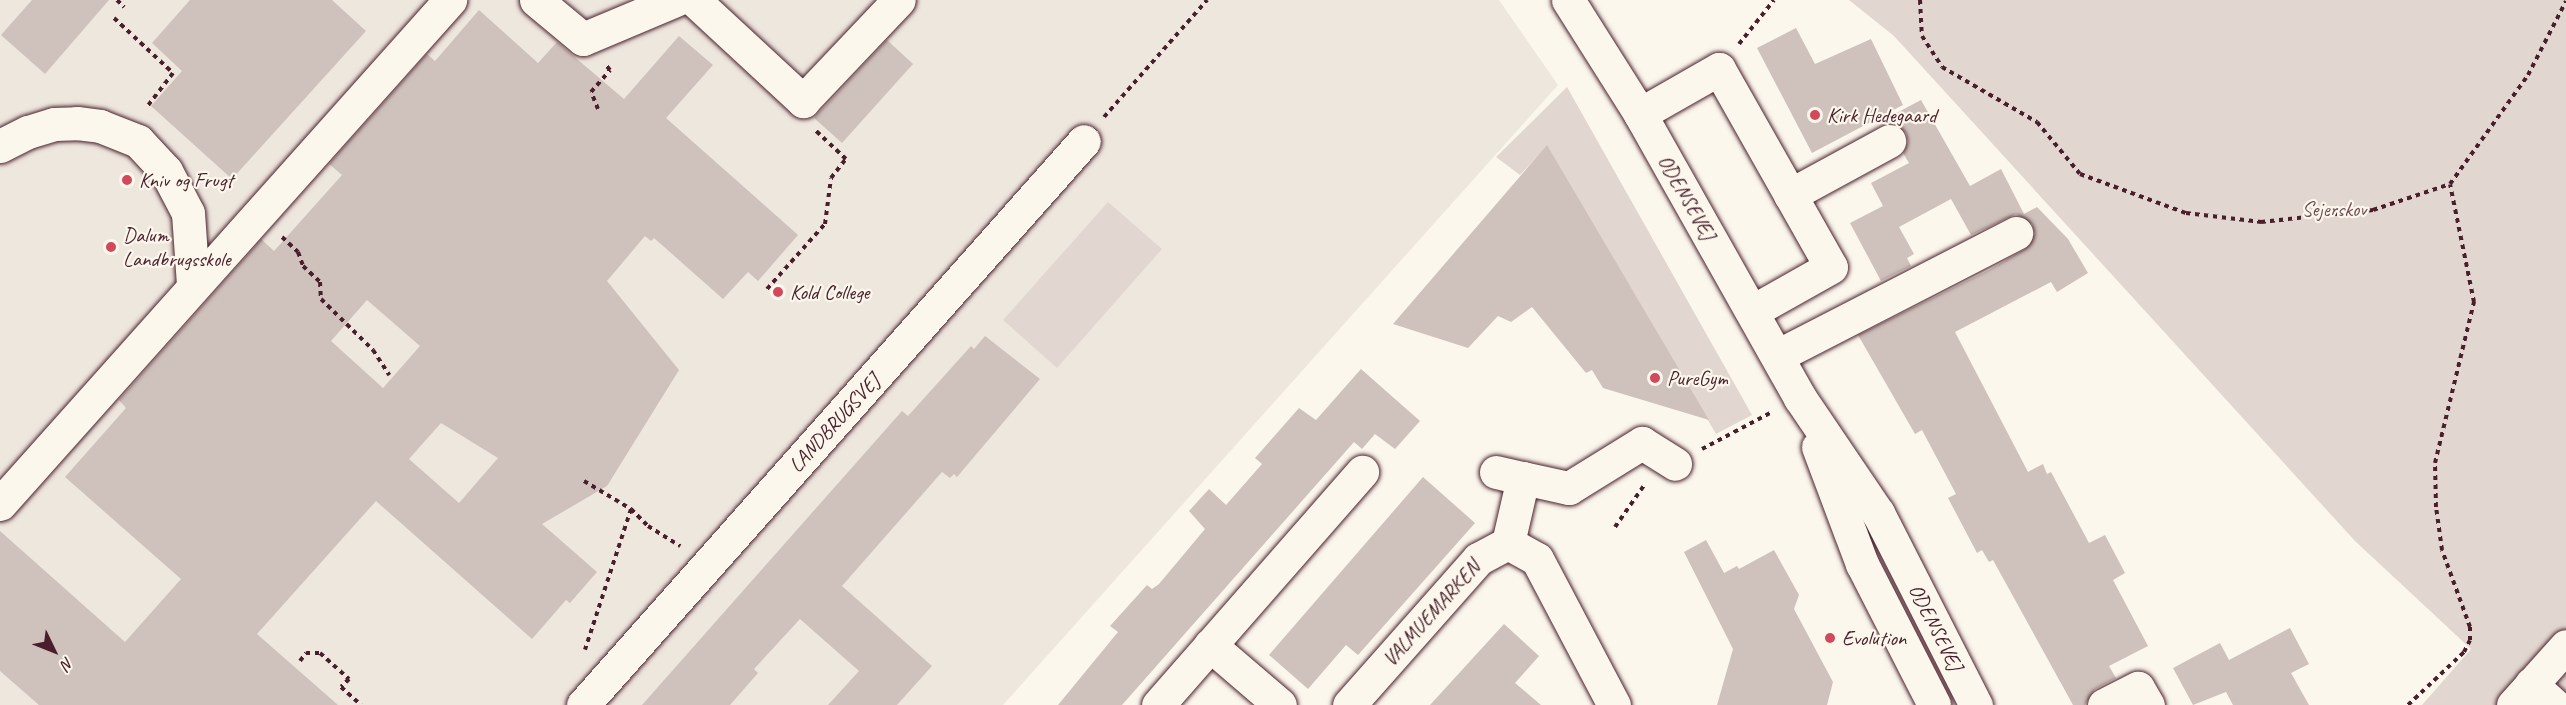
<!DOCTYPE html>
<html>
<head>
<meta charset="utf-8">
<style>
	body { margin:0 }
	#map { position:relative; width:2566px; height:705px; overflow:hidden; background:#fbf7ec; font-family:Caveat,sans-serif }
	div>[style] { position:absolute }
	.built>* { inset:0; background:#eee7de }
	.green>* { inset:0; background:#e2d7d0 }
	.building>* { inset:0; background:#cfc2bc }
	.path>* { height:4px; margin-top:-2px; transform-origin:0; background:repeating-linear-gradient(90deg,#4a1f2b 0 4.5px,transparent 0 9px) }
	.roads { filter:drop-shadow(0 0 2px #4a1f2b) drop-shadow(0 0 2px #4a1f2b) }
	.minor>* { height:33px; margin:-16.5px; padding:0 16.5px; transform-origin:16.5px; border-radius:16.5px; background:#fbf7ec }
	.major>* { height:33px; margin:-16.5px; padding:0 16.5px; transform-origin:16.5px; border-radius:16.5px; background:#fbf7ec }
	.dots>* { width:16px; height:16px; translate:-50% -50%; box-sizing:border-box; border:3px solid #fbf7ec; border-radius:50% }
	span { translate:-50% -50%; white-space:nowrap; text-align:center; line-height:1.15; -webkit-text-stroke:4.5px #fbf7ec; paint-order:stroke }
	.poi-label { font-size:21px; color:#4a1f2b }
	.left { translate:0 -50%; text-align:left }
	.street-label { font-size:21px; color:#4a1f2b }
	.park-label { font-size:21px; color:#704d54 }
	.north { position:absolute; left:24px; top:621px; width:60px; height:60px; -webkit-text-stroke:4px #fbf7ec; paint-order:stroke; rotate:133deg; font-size:16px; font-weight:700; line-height:24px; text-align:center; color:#4a1f2b }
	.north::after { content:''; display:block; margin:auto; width:21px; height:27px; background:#4a1f2b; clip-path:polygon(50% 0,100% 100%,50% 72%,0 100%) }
</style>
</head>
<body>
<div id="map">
	<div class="built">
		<i style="clip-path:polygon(0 0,1499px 0,1558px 85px,1003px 705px,0 705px)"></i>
	</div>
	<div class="green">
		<i style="clip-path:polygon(1849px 0,2566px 0,2566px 705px,2422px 705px,2471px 649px,2355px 541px,1894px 36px)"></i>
		<i style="clip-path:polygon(1567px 87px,1752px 415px,1716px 434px,1547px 146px,1520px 175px,1496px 157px)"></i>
		<i style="clip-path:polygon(1108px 202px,1162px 249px,1057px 368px,1003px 320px)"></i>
	</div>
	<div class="building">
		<i style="clip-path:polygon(32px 0,109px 0,45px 74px,1px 35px)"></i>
		<i style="clip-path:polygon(190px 0,332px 0,366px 31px,232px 179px,151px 106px,182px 71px,152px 43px)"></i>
		<i style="clip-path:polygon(evenodd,479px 10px,538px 63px,557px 42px,624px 99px,679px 36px,713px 65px,666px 118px,798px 235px,758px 281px,748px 272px,723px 299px,654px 238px,651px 241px,645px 236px,607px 281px,679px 370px,607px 486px,542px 524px,597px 572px,570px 603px,566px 600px,532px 639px,376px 501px,257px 634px,338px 705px,39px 705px,0 671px,0 531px,125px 642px,181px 579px,65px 477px,126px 408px,119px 400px,253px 249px,261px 239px,274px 251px,342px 175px,329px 164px,427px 54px,435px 61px,479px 10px,367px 300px,420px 346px,383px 388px,331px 341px,367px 300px,479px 10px,441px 423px,498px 458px,459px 503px,409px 459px,441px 423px)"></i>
		<i style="clip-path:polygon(1796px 28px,1815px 64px,1871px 39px,1903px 105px,1812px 153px,1757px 48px)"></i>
		<i style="clip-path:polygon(887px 40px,913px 64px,842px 143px,814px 118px)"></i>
		<i style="clip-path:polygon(1921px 100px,1970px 186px,2001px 169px,2024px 214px,2037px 207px,2068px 239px,2088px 273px,2057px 292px,2051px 282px,1955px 332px,2028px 472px,2043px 464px,2047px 474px,2051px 472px,2089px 543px,2105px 535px,2125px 573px,2113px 580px,2148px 646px,2109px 666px,2116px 678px,2095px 689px,2085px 705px,2073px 705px,1993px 560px,1989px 562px,1982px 550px,1977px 553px,1948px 498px,1956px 494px,1922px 430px,1915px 434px,1858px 335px,1989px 270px,2025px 249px,2035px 234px,2032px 224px,2016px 214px,1971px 235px,1951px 199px,1899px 227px,1914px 254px,1907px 258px,1911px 266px,1881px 281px,1850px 223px,1883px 206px,1871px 183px,1909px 163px,1903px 153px,1908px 142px,1906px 133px,1885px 119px)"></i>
		<i style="clip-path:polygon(1547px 145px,1709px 420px,1603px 388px,1592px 370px,1586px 373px,1532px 307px,1511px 322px,1498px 316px,1468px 348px,1393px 324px)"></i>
		<i style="clip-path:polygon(985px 336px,1040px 379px,957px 477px,954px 474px,950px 478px,942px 472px,842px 586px,932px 666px,897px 705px,828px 705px,859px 671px,800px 619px,754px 669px,758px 673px,730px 705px,642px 705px,902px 411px,908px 416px,971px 346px,974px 349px)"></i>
		<i style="clip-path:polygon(1361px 369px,1420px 421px,1395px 449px,1375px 434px,1362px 449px,1354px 442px,1122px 705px,1058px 705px,1118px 632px,1110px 626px,1147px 585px,1152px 589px,1159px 584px,1205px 529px,1189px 511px,1209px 489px,1226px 505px,1262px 464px,1255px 458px,1299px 408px,1316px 420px)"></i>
		<i style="clip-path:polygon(1423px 477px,1475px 523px,1358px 655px,1346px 645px,1308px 689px,1269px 655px)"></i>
		<i style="clip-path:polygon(1706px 540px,1724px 573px,1737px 566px,1739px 569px,1774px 550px,1799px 595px,1794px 609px,1833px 682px,1827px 705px,1717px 705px,1733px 649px,1684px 552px)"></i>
		<i style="clip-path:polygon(1504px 624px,1539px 656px,1515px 683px,1541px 705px,1430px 705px)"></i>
		<i style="clip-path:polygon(2290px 628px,2309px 664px,2291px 673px,2309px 705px,2233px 705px,2226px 692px,2193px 705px,2173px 668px,2220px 643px,2229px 660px)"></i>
	</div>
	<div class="path">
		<i style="left:117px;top:0;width:10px;rotate:45deg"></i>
		<i style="left:1920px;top:0;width:36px;rotate:87deg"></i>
		<i style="left:1922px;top:36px;width:37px;rotate:57deg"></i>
		<i style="left:1942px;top:67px;width:110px;rotate:30.1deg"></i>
		<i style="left:2037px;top:122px;width:67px;rotate:50.4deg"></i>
		<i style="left:2080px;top:174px;width:113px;rotate:20.2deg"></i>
		<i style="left:2186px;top:213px;width:76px;rotate:6.8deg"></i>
		<i style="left:2261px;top:222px;width:113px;rotate:-6.1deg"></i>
		<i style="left:2373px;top:210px;width:81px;rotate:-18.7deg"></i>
		<i style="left:114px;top:18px;width:81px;rotate:43deg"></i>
		<i style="left:173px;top:73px;width:44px;rotate:127.6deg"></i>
		<i style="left:1739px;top:44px;width:56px;rotate:-51.5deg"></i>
		<i style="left:598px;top:109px;width:18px;rotate:-112deg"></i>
		<i style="left:591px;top:92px;width:29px;rotate:-49deg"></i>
		<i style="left:610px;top:70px;width:8px;rotate:-130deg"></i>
		<i style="left:1104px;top:117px;width:156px;rotate:-48.6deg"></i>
		<i style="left:282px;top:237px;width:22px;rotate:43deg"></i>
		<i style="left:298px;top:252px;width:15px;rotate:70deg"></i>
		<i style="left:303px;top:266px;width:23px;rotate:43deg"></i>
		<i style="left:320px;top:282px;width:17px;rotate:87deg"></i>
		<i style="left:321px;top:299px;width:73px;rotate:44.4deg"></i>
		<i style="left:373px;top:350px;width:30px;rotate:57deg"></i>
		<i style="left:767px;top:289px;width:87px;rotate:-48.3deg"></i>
		<i style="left:825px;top:224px;width:46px;rotate:-82.6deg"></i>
		<i style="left:831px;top:178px;width:24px;rotate:-52deg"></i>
		<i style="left:846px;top:159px;width:42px;rotate:-136.9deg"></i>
		<i style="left:1702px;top:449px;width:77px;rotate:-27.9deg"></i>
		<i style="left:584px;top:481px;width:55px;rotate:30.8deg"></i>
		<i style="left:631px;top:509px;width:148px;rotate:108.1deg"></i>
		<i style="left:631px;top:509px;width:24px;rotate:45deg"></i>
		<i style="left:648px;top:526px;width:38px;rotate:32deg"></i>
		<i style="left:1615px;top:527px;width:52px;rotate:-55.1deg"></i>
		<i style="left:300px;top:661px;width:10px;rotate:-53deg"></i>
		<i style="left:306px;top:653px;width:14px"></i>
		<i style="left:320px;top:653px;width:39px;rotate:42deg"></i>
		<i style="left:349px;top:679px;width:11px;rotate:135deg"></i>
		<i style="left:341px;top:687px;width:27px;rotate:42deg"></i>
		<i style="left:2408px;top:705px;width:77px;rotate:-43.4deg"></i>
		<i style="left:2464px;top:652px;width:13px;rotate:-63deg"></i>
		<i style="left:2470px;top:640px;width:13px;rotate:-90deg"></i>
		<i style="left:2470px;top:627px;width:82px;rotate:-110deg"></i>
		<i style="left:2442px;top:550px;width:43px;rotate:-97.9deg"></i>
		<i style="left:2436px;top:507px;width:44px;rotate:-91.3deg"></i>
		<i style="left:2435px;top:463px;width:166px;rotate:-76.4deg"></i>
		<i style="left:2474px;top:302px;width:120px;rotate:-101.5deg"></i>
		<i style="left:2450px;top:184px;width:134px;rotate:-54.4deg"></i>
		<i style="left:2528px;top:75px;width:83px;rotate:-62.8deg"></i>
	</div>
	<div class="roads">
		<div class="minor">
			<i style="left:536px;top:0;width:61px;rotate:39.7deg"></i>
			<i style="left:583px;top:39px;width:101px;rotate:-22.8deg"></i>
			<i style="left:694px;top:0;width:149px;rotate:42.8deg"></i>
			<i style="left:803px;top:101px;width:139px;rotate:-46.5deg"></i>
			<i style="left:1640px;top:114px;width:91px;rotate:-29.7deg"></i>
			<i style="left:1719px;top:69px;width:227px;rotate:60.5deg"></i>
			<i style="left:1831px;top:267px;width:90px;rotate:150.6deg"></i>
			<i style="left:0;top:146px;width:31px;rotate:-27deg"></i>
			<i style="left:28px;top:132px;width:27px;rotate:-17deg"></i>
			<i style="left:54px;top:124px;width:23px;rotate:-2deg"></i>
			<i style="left:77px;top:123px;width:23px;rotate:7deg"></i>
			<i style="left:100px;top:126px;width:41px;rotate:21.5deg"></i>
			<i style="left:138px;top:141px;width:41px;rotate:47deg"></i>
			<i style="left:166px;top:171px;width:47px;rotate:62.4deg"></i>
			<i style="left:188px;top:213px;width:72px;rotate:86deg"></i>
			<i style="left:1790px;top:195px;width:113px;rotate:-28.6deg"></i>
			<i style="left:1777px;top:356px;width:269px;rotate:-27.2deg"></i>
			<i style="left:1496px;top:472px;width:28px;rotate:13deg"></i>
			<i style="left:1523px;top:478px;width:67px;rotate:103deg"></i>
			<i style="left:1523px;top:478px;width:47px;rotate:12.3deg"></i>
			<i style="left:1569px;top:488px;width:86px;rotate:-31.7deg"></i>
			<i style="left:1642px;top:443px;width:39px;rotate:32deg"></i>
			<i style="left:0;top:504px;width:676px;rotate:-48.24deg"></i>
			<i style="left:1210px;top:645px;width:92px;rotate:40.6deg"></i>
			<i style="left:2531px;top:684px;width:31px;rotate:42deg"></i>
			<i style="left:583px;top:705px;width:754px;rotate:-48.39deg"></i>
			<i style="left:1158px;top:705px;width:310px;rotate:-48.8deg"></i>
			<i style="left:1349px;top:705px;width:195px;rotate:-48.5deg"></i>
			<i style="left:1478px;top:559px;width:34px;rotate:-28deg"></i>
			<i style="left:1508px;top:543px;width:33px;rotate:29deg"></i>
			<i style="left:1537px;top:559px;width:165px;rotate:62.2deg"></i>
			<i style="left:2104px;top:705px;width:38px;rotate:-27deg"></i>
			<i style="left:2138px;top:688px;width:20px;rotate:60deg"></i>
			<i style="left:2513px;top:705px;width:79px;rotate:-48.1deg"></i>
		</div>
		<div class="major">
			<i style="left:1568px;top:0;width:135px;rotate:57.7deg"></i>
			<i style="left:1640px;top:114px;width:326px;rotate:60.6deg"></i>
			<i style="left:1800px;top:398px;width:139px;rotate:55.9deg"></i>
			<i style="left:1878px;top:513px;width:216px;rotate:63deg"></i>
			<i style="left:1818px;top:447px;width:125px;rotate:69.4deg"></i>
			<i style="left:1862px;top:564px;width:158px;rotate:62.9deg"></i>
		</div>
	</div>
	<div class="dots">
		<i style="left:1815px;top:115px;background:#d1495b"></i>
		<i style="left:127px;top:180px;background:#d1495b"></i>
		<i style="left:111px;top:247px;background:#d1495b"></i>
		<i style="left:778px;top:292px;background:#d1495b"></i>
		<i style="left:1655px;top:378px;background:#d1495b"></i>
		<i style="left:1830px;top:638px;background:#d1495b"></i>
	</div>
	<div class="poi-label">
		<span class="left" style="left:1827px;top:115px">Kirk Hedegaard</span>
		<span class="left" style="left:139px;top:180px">Kniv og Frugt</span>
		<span class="left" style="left:123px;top:247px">Dalum<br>Landbrugsskole</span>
		<span class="left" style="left:790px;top:292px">Kold College</span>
		<span class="left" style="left:1667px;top:378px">PureGym</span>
		<span class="left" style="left:1842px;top:638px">Evolution</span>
	</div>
	<div class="street-label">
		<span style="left:1687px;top:197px;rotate:60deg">ODENSEVEJ</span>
		<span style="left:834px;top:423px;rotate:-48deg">LANDBRUGSVEJ</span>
		<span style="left:1431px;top:613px;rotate:-48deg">VALMUEMARKEN</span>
		<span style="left:1936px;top:627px;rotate:63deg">ODENSEVEJ</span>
	</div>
	<div class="park-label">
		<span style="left:2334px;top:209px">Sejerskov</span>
	</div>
	<div class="north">N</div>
</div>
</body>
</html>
